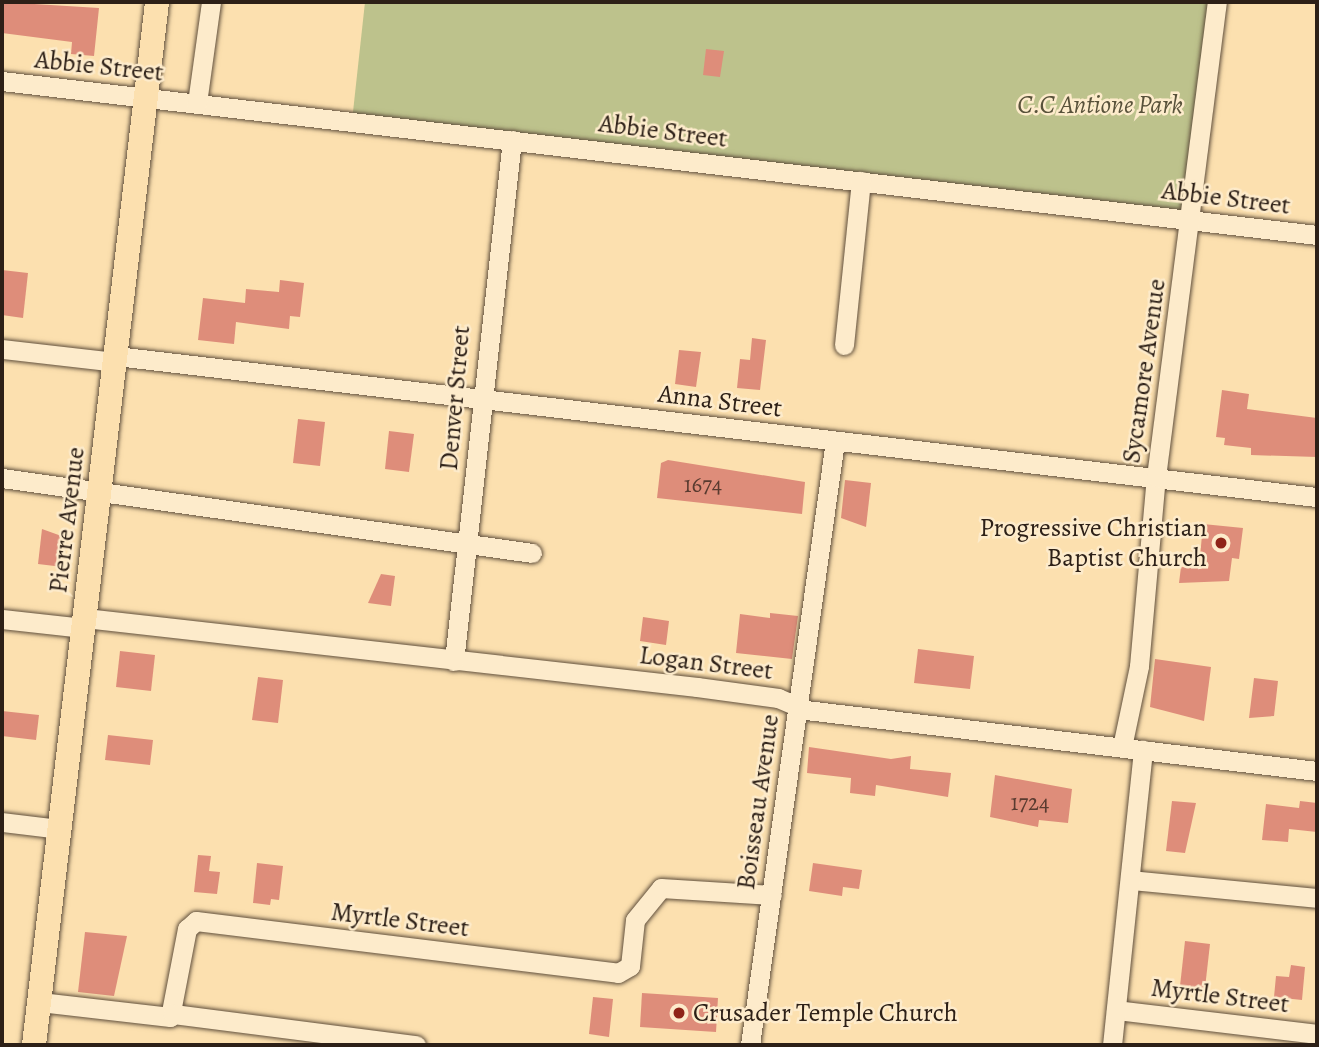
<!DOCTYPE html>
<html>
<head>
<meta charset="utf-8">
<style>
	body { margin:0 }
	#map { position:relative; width:1319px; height:1047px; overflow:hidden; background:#fce0af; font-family:Alegreya,serif }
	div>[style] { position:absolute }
	.green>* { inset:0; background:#bdc28c }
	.building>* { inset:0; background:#de8d7a }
	.roads { filter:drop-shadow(0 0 2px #61503d) drop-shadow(0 0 2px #61503d) }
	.minor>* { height:19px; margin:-9.5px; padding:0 9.5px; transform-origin:9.5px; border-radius:9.5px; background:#fdebcb }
	.major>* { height:24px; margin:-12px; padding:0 12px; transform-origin:12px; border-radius:12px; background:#fce0af }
	.dots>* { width:19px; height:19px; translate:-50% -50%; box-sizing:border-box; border:4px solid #fdebcb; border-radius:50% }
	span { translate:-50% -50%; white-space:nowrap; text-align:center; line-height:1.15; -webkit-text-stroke:5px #fdebcb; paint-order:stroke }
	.number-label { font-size:23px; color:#593b30 }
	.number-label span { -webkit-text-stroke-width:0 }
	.street-label { font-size:26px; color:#2d2017 }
	.park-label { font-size:26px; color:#58513a; font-style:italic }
	.poi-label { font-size:26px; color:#2d2017 }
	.right { translate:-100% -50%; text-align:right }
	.left { translate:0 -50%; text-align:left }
	.frame { position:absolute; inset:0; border:4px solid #2d2017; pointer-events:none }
</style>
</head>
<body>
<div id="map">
	<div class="green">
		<i style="clip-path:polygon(365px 2px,1217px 2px,1190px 220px,352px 121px)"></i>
	</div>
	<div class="building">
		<i style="clip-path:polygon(2px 2px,99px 8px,94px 56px,71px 54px,72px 42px,2px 33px)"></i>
		<i style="clip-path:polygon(706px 49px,724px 51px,720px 77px,703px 75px)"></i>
		<i style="clip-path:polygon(2px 270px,28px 273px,23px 318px,2px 315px)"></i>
		<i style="clip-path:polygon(280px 280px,304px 283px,300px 317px,290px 316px,289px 329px,236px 322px,234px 344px,198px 340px,203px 298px,245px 303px,246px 289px,279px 292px)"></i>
		<i style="clip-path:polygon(752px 338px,766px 340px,760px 390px,737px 388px,740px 359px,750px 360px)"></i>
		<i style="clip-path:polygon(679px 350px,701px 352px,696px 387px,675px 384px)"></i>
		<i style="clip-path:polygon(1222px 390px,1249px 394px,1247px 409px,1317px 418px,1317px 457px,1251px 455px,1251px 448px,1224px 445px,1225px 438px,1216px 437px)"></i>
		<i style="clip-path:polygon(298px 419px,325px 422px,320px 466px,293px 463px)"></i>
		<i style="clip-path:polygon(389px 431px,414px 434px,409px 472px,385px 469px)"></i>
		<i style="clip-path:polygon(668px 460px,805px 482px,802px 514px,657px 498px,661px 463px)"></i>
		<i style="clip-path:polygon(845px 480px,871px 483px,866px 527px,841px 518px)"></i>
		<i style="clip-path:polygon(1203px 524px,1243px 528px,1239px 559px,1232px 558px,1229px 581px,1179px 583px,1181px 567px,1199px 568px)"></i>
		<i style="clip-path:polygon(42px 529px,67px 538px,63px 567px,38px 564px)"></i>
		<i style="clip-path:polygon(381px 574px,395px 576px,391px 606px,368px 603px)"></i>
		<i style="clip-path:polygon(770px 613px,798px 616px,792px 659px,736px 653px,740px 614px,770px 618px)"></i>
		<i style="clip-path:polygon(643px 617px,669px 621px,666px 645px,640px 641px)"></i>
		<i style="clip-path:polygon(918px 649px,974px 656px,970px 689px,914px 683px)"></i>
		<i style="clip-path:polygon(120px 651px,155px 655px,151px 691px,116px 687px)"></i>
		<i style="clip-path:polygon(1155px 659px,1211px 667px,1204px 721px,1150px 707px)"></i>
		<i style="clip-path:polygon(258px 677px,283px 680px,278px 723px,252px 720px)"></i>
		<i style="clip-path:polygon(1254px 678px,1278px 681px,1274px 716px,1249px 718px)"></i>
		<i style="clip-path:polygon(2px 711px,39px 715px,36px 740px,2px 736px)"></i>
		<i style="clip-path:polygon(108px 735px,153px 740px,150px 765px,105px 760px)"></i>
		<i style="clip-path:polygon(809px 747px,891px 759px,911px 756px,910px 769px,951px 773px,948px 797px,876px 785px,875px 796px,850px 793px,851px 778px,807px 773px)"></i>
		<i style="clip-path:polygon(995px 775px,1072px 789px,1068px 823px,1039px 820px,1038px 827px,990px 817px)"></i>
		<i style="clip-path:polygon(1172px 801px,1196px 803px,1185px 853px,1166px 851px)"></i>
		<i style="clip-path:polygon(1300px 801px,1317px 803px,1317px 832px,1289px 829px,1288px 842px,1262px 840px,1266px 804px,1299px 808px)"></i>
		<i style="clip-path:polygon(198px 855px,211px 856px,209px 871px,220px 872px,217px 894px,194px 892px)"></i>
		<i style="clip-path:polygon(257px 863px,283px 866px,279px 900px,271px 899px,270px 905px,253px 903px)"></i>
		<i style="clip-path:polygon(813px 863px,862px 870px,859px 889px,843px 887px,842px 896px,809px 891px)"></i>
		<i style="clip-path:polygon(85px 932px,127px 936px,114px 996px,78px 992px)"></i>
		<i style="clip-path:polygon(1185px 941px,1210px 944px,1205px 988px,1180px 986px)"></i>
		<i style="clip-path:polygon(1291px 965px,1305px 967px,1302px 1000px,1274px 997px,1276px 976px,1289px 977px)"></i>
		<i style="clip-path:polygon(642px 993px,718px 998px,716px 1032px,640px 1027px)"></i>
		<i style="clip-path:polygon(593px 997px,613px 999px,609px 1037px,589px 1034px)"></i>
	</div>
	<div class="roads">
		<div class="minor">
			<i style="left:2px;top:81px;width:1324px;rotate:6.68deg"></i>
			<i style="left:197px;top:103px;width:102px;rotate:-82.1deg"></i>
			<i style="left:844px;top:345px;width:165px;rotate:-84.1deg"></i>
			<i style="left:2px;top:349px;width:115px;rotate:6.5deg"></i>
			<i style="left:116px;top:356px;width:1209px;rotate:6.7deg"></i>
			<i style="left:2px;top:478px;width:535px;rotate:8.05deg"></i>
			<i style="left:85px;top:618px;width:616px;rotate:6.43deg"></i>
			<i style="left:697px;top:687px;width:82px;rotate:7.7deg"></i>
			<i style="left:778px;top:698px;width:30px;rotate:23deg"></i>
			<i style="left:806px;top:710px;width:515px;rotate:6.81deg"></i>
			<i style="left:2px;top:619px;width:82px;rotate:6.3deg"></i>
			<i style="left:454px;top:661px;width:524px;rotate:-83.65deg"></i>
			<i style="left:1122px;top:747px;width:83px;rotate:-78.1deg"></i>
			<i style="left:1139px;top:666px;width:190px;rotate:-84.9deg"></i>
			<i style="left:1156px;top:477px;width:479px;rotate:-82.7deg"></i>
			<i style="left:2px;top:822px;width:58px;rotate:6.9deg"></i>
			<i style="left:1131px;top:880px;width:187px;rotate:5.5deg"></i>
			<i style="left:40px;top:1002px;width:131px;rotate:6.6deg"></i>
			<i style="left:170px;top:1017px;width:90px;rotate:-79.1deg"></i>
			<i style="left:187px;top:929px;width:12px;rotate:-42deg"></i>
			<i style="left:196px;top:921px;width:425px;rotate:7deg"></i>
			<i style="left:618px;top:973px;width:14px;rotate:-30deg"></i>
			<i style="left:630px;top:966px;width:46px;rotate:-83.8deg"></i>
			<i style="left:635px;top:920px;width:41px;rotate:-50.9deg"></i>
			<i style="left:661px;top:888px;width:111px;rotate:3.6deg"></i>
			<i style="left:1116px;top:1010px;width:202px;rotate:6.8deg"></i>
			<i style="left:173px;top:1014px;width:245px;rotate:7.3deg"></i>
			<i style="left:750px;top:1045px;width:610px;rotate:-81.99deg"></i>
			<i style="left:1112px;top:1045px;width:297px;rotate:-84deg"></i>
		</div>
		<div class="major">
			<i style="left:34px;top:1045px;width:1050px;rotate:-83.27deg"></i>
		</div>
	</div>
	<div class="dots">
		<i style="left:1221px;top:543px;background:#8f2418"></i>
		<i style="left:679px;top:1013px;background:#8f2418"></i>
	</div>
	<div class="number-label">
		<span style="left:703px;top:485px">1674</span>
		<span style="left:1030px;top:803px">1724</span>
	</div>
	<div class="street-label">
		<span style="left:99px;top:66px;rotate:6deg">Abbie Street</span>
		<span style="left:663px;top:131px;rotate:7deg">Abbie Street</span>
		<span style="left:1226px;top:198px;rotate:7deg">Abbie Street</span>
		<span style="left:1144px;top:371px;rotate:-82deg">Sycamore Avenue</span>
		<span style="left:455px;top:398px;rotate:-85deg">Denver Street</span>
		<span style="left:720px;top:401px;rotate:7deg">Anna Street</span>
		<span style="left:67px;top:520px;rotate:-83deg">Pierre Avenue</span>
		<span style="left:706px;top:663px;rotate:7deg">Logan Street</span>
		<span style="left:758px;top:802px;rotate:-82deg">Boisseau Avenue</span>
		<span style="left:400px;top:920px;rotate:7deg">Myrtle Street</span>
		<span style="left:1220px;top:996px;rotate:7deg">Myrtle Street</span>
	</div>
	<div class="park-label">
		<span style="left:1100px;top:105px">C.C Antione Park</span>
	</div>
	<div class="poi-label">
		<span class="right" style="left:1207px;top:543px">Progressive Christian<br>Baptist Church</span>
		<span class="left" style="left:693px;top:1013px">Crusader Temple Church</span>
	</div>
	<div class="frame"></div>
</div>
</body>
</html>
